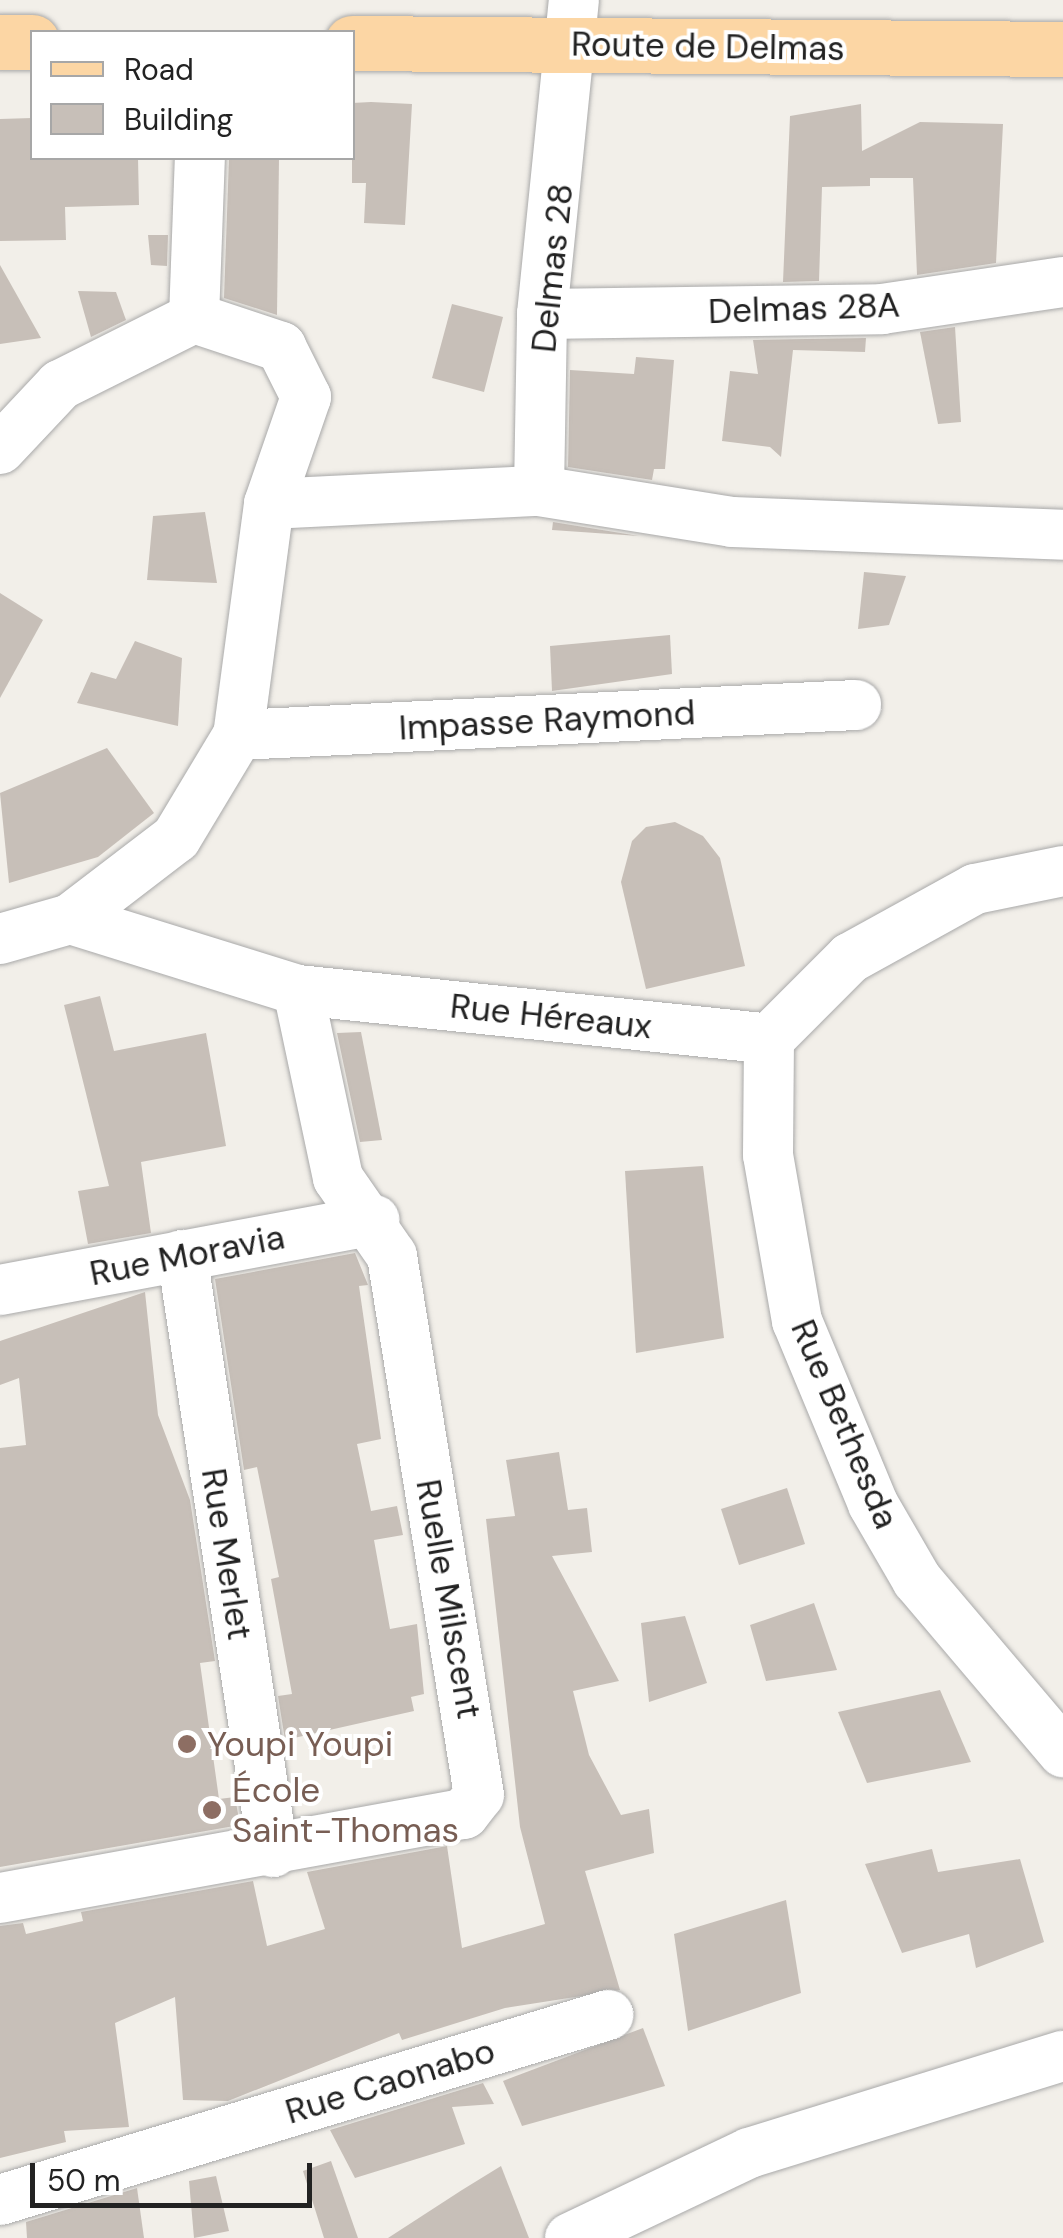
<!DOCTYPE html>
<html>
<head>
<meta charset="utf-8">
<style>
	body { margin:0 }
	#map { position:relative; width:1063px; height:2238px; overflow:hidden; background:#f2efe9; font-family:"DM Sans",sans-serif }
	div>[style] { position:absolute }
	.building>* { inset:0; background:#c7bfb8 }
	.roads { filter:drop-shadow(0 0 2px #a9a9a9) drop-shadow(0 0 2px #a9a9a9) }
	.minor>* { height:50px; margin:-25px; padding:0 25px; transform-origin:25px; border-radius:25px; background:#fff }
	.major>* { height:55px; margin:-27.5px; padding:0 27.5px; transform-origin:27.5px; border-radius:27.5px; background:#fcd6a4 }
	.dots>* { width:28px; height:28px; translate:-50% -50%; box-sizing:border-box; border:5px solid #fff; border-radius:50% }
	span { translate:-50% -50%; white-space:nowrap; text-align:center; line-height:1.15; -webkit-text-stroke:8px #fff; paint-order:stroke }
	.street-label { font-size:35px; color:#222 }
	.education-label { font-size:35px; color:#785e54 }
	.left { translate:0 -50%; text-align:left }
	.legend { position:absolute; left:30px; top:30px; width:325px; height:130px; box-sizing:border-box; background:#fff; border:2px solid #a7a7a7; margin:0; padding:12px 18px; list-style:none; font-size:30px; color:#222 }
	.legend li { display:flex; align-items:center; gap:20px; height:50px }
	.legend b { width:50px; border:2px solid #a7a7a7 }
	.scale { position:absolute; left:30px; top:2163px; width:282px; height:45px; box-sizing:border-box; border:5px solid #222; border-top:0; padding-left:12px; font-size:30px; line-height:35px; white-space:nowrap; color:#222; -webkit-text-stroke:8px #fff; paint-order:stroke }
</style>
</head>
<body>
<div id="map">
	<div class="building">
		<i style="clip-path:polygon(371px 102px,412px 104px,405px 225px,364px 223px,366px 183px,352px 183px,352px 103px)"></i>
		<i style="clip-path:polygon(861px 104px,862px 151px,920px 122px,1003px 124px,996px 263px,917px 275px,913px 178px,870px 178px,870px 186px,822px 187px,819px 281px,783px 282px,790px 116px)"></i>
		<i style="clip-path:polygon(32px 118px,32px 158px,138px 158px,139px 205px,65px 207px,66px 240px,0 241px,0 119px)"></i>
		<i style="clip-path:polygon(229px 158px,279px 158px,277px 315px,224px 298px)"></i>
		<i style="clip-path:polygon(148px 235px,168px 235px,167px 266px,151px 265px)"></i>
		<i style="clip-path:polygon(0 265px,41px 338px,0 344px)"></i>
		<i style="clip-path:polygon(78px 291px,116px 292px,126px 320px,91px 337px)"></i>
		<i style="clip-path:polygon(452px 304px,503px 317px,484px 392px,432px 378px)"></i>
		<i style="clip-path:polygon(955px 327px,961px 422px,938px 424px,920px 332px)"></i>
		<i style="clip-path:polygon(866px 338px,865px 352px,793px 350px,781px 457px,770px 447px,722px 441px,730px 371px,758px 374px,753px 340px)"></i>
		<i style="clip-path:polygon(636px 357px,674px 360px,665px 469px,654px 469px,652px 480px,568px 467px,570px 370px,634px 374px)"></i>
		<i style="clip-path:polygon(205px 512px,217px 583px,147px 580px,153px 516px)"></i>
		<i style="clip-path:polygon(553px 522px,639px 536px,552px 530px)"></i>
		<i style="clip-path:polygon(864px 572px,906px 576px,889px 625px,858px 629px)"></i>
		<i style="clip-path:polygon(0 593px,43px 620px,0 698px)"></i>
		<i style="clip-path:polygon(670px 635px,672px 674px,552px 691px,550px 646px)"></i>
		<i style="clip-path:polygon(135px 641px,182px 658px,178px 726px,77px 703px,91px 672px,116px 679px)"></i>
		<i style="clip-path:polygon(107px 748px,154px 813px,98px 857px,9px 883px,0 793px)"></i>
		<i style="clip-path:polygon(675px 822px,703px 836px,720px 858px,745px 966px,646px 989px,621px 882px,632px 841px,646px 827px)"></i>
		<i style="clip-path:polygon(100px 996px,114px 1051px,206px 1033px,226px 1146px,141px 1162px,151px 1233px,88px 1244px,78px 1191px,109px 1186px,64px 1005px)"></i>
		<i style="clip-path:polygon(361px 1032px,382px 1140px,360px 1142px,337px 1033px)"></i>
		<i style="clip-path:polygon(703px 1166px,724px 1338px,636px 1353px,625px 1171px)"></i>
		<i style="clip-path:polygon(355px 1253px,368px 1285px,359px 1286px,381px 1439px,357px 1444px,371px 1511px,397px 1506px,403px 1535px,374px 1540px,390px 1629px,417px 1624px,424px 1694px,411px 1697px,414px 1711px,285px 1740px,278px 1696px,292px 1694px,271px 1579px,279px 1577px,257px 1467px,244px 1470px,215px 1279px)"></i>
		<i style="clip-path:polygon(145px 1292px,158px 1415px,190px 1500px,215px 1661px,200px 1663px,219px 1799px,235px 1797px,240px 1825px,0 1867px,0 1448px,26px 1445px,19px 1378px,0 1385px,0 1341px)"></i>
		<i style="clip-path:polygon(559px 1452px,568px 1510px,587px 1508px,592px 1552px,552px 1556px,619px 1681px,573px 1691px,589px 1755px,621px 1815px,649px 1809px,654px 1853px,585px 1871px,620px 1990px,505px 2008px,402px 2040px,399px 2033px,228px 2101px,183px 2100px,175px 1997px,115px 2023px,129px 2127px,64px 2131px,66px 2142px,0 2158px,0 1926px,23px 1923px,26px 1934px,83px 1921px,81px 1912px,253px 1881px,267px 1946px,325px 1929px,307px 1872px,447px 1846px,462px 1948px,545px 1924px,520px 1827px,486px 1519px,515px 1516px,506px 1460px)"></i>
		<i style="clip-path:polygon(787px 1488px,805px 1544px,739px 1565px,721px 1509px)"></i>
		<i style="clip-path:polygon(814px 1603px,837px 1670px,766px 1681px,750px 1625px)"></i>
		<i style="clip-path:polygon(685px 1616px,707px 1683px,649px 1702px,641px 1623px)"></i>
		<i style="clip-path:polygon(940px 1690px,971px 1762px,867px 1783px,838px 1712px)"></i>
		<i style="clip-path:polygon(932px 1849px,938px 1872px,1020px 1859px,1044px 1942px,976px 1968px,969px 1934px,902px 1953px,865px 1864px)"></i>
		<i style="clip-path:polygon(786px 1900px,801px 1993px,688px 2031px,674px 1934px)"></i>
		<i style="clip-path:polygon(643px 2028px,665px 2086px,522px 2126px,503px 2081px)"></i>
		<i style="clip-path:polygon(483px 2083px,494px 2104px,452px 2107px,465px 2144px,355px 2178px,330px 2130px)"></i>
		<i style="clip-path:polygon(331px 2161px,358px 2238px,324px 2238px,303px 2171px)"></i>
		<i style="clip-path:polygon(501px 2166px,529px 2238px,388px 2238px,462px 2190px)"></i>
		<i style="clip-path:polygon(216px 2176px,229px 2231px,194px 2238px,189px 2181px)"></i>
		<i style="clip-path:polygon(137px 2188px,144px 2238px,27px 2238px,26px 2222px)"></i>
	</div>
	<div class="roads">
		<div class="minor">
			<i style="left:542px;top:314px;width:340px;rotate:-0.8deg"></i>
			<i style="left:882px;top:309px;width:183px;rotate:-8.5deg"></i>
			<i style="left:194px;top:318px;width:160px;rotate:-87.9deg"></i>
			<i style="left:0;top:449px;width:88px;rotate:-46.8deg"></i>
			<i style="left:60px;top:385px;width:150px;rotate:-26.6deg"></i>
			<i style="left:194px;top:318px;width:92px;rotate:18.4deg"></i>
			<i style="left:281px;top:347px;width:56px;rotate:63.4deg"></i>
			<i style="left:306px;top:397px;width:113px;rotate:109.1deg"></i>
			<i style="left:269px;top:504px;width:233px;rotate:97.6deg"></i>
			<i style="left:238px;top:735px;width:120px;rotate:121deg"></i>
			<i style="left:176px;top:838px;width:133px;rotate:142.6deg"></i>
			<i style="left:539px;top:491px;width:177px;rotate:-89deg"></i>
			<i style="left:542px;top:314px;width:316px;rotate:-84.2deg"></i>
			<i style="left:269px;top:504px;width:270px;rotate:-2.8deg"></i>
			<i style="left:539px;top:491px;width:195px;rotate:9.1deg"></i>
			<i style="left:732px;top:522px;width:331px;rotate:2.2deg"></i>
			<i style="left:238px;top:735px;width:619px;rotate:-2.78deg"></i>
			<i style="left:0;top:939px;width:73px;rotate:-15.9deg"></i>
			<i style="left:70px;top:919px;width:239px;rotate:17.3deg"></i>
			<i style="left:298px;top:990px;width:474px;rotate:5.9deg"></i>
			<i style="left:769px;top:1039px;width:115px;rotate:-45deg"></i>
			<i style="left:850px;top:958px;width:143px;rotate:-28.9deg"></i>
			<i style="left:975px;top:889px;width:90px;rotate:-11.6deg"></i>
			<i style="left:769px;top:1039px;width:116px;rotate:90.5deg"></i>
			<i style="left:768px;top:1155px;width:169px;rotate:80.1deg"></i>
			<i style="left:797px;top:1321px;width:198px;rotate:67.4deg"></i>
			<i style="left:873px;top:1504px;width:88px;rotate:59.9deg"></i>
			<i style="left:917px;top:1580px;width:226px;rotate:49.7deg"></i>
			<i style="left:182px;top:1255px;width:604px;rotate:81.33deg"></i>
			<i style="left:0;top:1290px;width:381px;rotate:-10.6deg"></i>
			<i style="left:0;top:1898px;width:472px;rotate:-10.3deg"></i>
			<i style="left:464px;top:1814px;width:24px;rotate:-52deg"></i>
			<i style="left:479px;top:1795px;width:546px;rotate:-99.17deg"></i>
			<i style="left:392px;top:1256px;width:95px;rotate:-124.7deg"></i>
			<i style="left:338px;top:1178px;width:192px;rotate:-102deg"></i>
			<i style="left:0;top:2200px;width:636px;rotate:-16.92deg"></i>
			<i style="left:570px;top:2238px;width:198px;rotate:-25.4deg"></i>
			<i style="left:749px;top:2153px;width:329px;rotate:-17.2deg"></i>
		</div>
		<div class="major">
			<i style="left:0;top:42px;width:32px"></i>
			<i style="left:352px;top:43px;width:711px;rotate:0.48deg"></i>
		</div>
	</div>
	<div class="dots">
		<i style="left:187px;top:1744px;background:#8d6e63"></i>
		<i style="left:212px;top:1810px;background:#8d6e63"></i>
	</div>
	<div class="street-label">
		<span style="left:708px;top:46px;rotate:1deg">Route de Delmas</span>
		<span style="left:552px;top:268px;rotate:-84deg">Delmas 28</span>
		<span style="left:804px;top:308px;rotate:-2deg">Delmas 28A</span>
		<span style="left:547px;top:720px;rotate:-3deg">Impasse Raymond</span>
		<span style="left:551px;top:1016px;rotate:6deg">Rue Héreaux</span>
		<span style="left:187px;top:1255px;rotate:-11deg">Rue Moravia</span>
		<span style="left:845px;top:1424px;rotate:67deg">Rue Bethesda</span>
		<span style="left:227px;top:1554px;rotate:81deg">Rue Merlet</span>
		<span style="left:449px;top:1599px;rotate:80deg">Ruelle Milscent</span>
		<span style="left:390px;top:2081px;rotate:-17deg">Rue Caonabo</span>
	</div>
	<div class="education-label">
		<span class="left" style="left:207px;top:1744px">Youpi Youpi</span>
		<span class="left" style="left:232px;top:1810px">École<br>Saint-Thomas</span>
	</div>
	<ul class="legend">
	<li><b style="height:12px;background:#fcd6a4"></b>Road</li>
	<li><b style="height:28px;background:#c7bfb8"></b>Building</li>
	</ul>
	<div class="scale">50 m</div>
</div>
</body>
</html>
